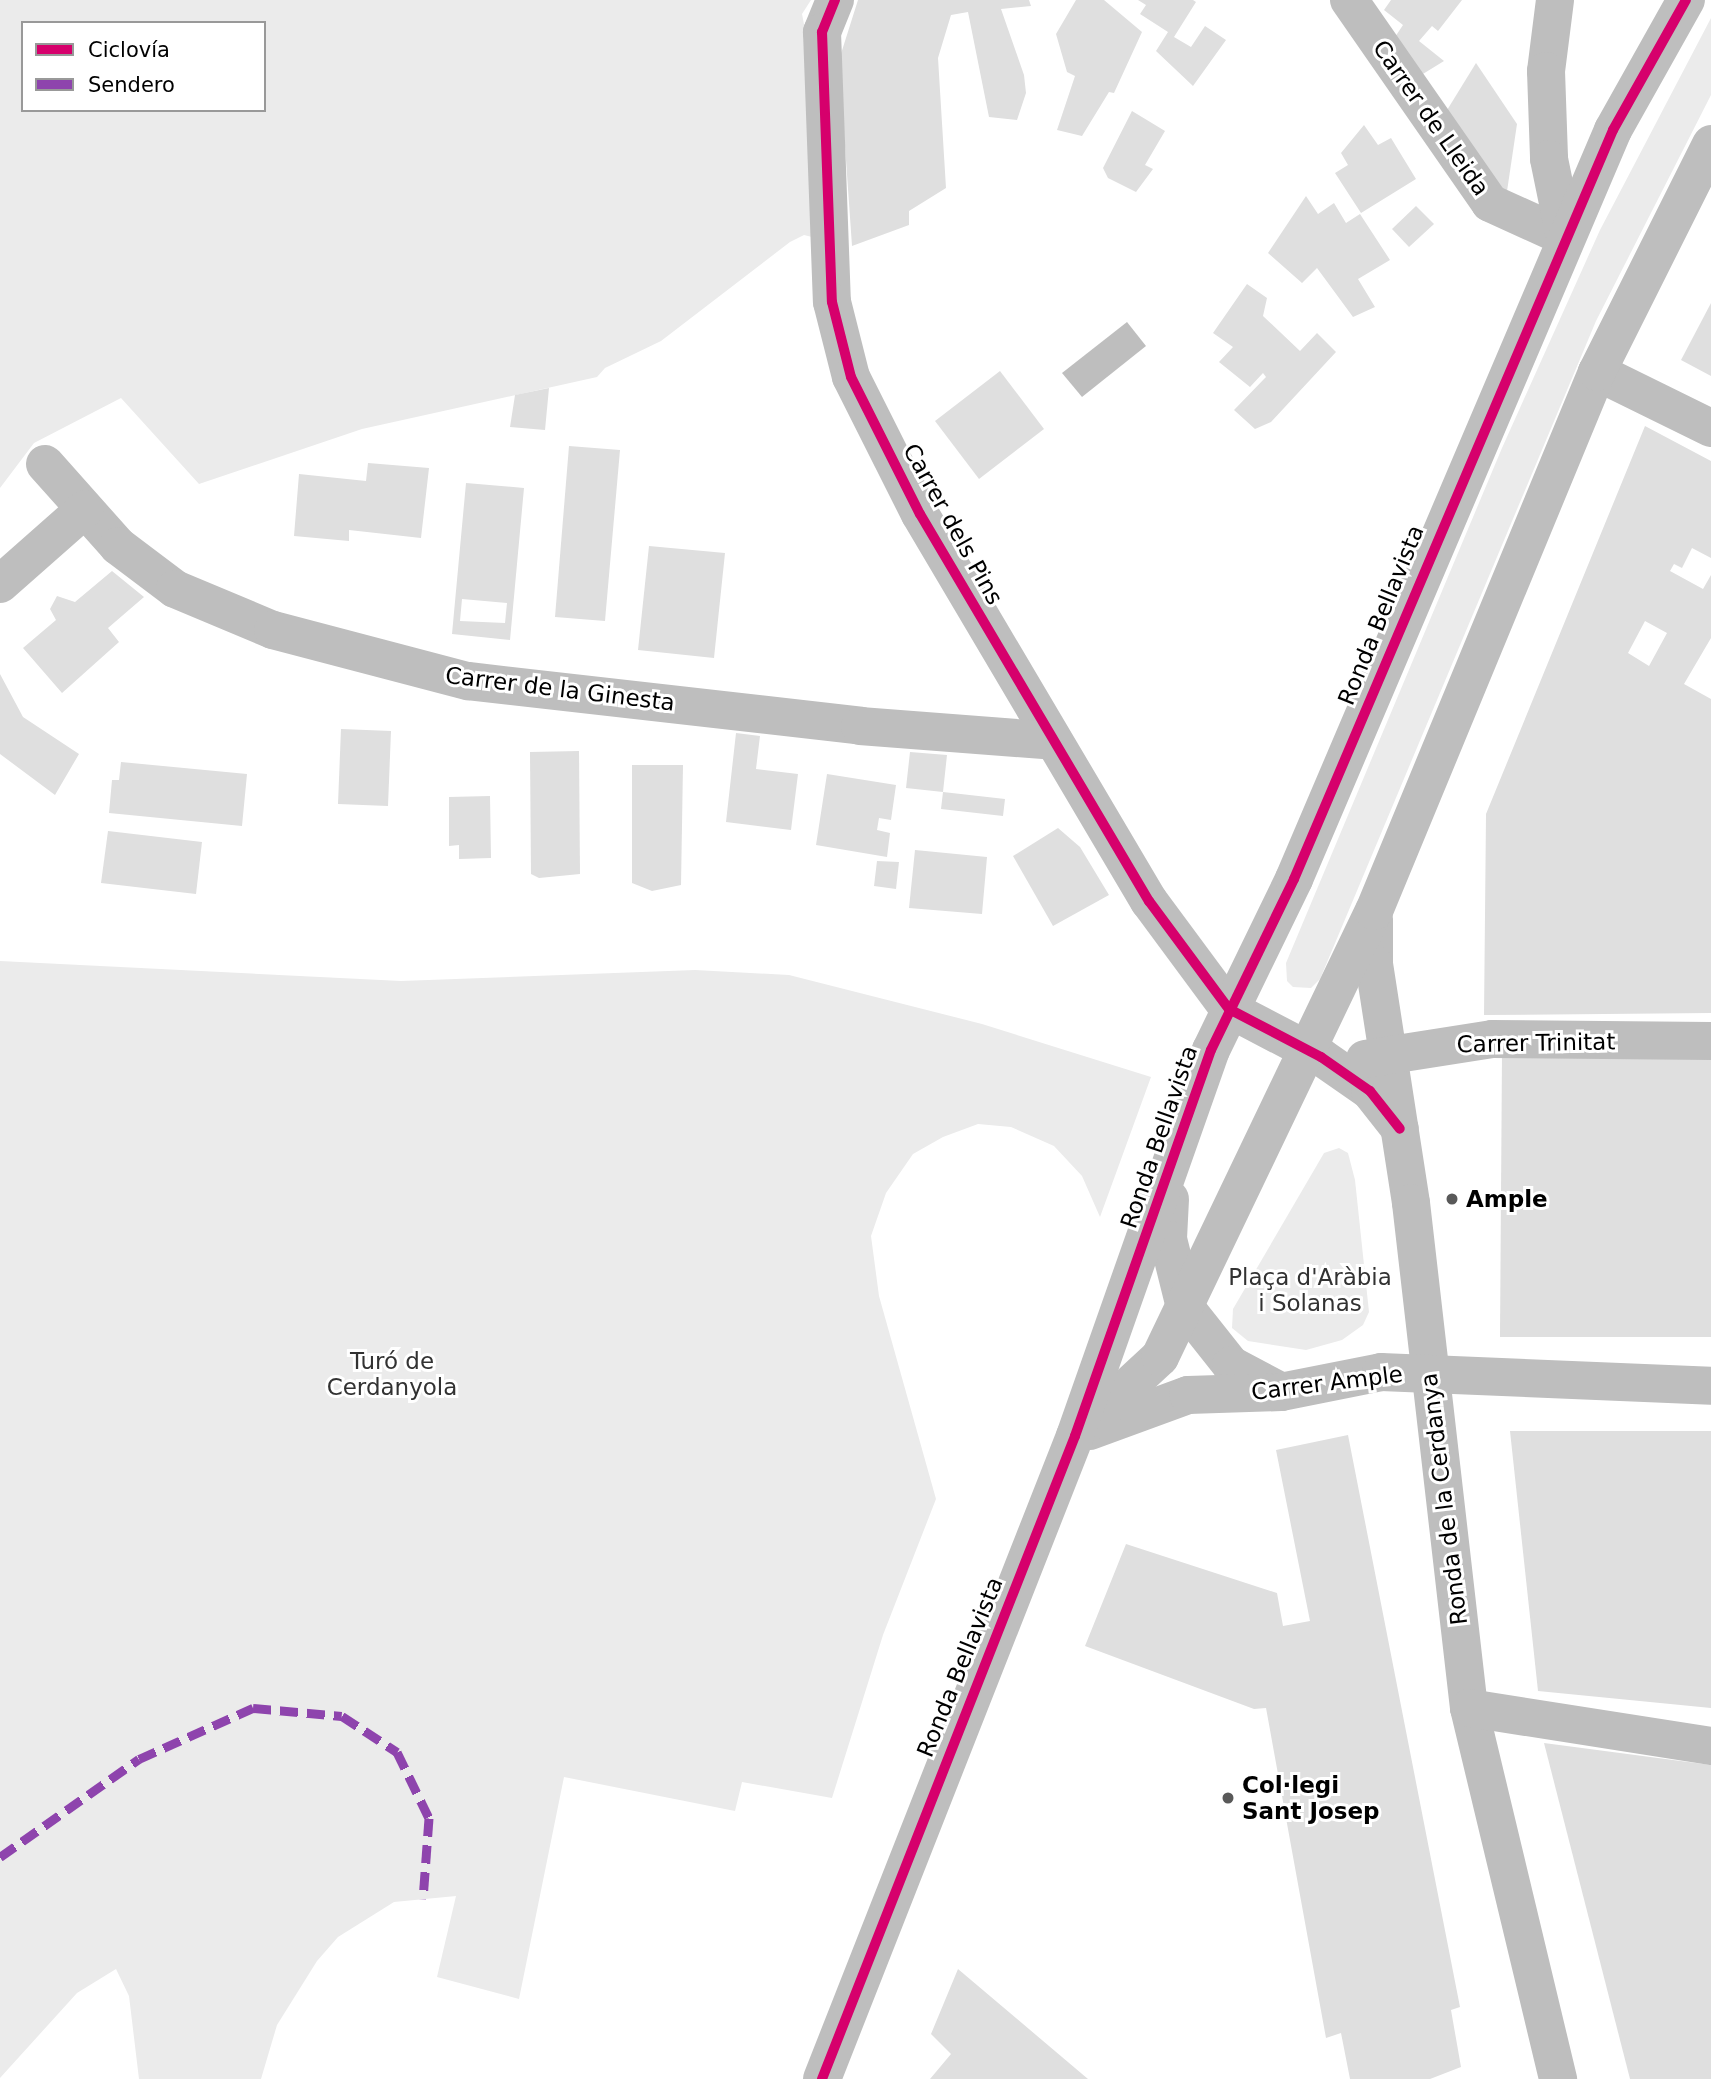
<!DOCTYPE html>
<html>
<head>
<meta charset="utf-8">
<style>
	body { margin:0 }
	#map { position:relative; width:1711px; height:2079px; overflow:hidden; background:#fff; font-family:"DejaVu Sans",sans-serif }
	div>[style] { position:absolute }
	.green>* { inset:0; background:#ebebeb }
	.water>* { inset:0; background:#bebebe }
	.building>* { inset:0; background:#dfdfdf }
	.minor>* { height:38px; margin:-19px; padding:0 19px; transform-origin:19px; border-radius:19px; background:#bebebe }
	.quiet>* { height:9px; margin-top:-4.5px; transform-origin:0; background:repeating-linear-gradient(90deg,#8e44ad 0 18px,transparent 0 27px) }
	.cycleway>* { height:10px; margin:-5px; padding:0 5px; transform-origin:5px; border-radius:5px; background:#d6006c }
	.dots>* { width:19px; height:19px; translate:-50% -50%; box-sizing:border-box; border:4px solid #fff; border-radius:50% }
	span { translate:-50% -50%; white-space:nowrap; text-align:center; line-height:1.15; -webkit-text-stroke:6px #fff; paint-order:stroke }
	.street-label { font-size:23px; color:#000 }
	.poi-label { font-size:23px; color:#000; font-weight:700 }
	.left { translate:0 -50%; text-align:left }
	.park-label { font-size:23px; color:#323232 }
	.legend { position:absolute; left:21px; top:21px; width:245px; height:91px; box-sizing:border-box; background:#fff; border:2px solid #999; margin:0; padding:9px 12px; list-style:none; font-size:21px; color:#000 }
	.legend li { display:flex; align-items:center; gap:14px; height:35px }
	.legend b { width:35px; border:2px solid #999 }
</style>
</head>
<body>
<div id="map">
	<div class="green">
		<i style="clip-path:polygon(evenodd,0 0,811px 0,802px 14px,813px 71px,820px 239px,804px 235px,790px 242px,661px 341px,605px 368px,597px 377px,362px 429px,199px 484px,121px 398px,34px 443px,0 488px,0 0,23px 23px,264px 23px,264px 110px,23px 110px,23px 23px)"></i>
		<i style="clip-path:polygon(1711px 18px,1711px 95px,1596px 321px,1320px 979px,1311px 988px,1293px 987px,1287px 981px,1286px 963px,1502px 448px,1600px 230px)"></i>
		<i style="clip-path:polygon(0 961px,401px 981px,695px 970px,789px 975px,982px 1024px,1151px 1077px,1100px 1217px,1082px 1176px,1054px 1146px,1011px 1127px,978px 1124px,943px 1137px,913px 1154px,886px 1193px,871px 1236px,879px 1296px,936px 1499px,883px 1635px,832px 1798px,742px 1782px,735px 1811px,564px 1777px,519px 1999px,437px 1977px,456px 1896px,394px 1902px,338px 1937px,317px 1961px,277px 2025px,261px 2079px,139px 2079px,129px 1996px,116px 1969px,77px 1993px,0 2078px)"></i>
		<i style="clip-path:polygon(1339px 1148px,1348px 1153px,1355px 1180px,1369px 1312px,1363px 1325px,1342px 1340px,1306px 1350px,1248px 1341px,1232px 1328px,1233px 1309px,1324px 1153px)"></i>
	</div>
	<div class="water">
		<i style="clip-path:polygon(1127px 322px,1146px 346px,1082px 397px,1062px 373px)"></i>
	</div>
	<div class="building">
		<i style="clip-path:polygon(858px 0,1029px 0,1031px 6px,1001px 9px,1024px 75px,1026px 93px,1017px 120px,989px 117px,968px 12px,951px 15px,938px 58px,946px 188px,909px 211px,909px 225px,852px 246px,839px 60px)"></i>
		<i style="clip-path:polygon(1076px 0,1104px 0,1142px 32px,1114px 93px,1109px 92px,1082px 136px,1057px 130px,1075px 76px,1067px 72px,1056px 34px)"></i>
		<i style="clip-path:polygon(1138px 0,1193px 0,1196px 2px,1174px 37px,1191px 47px,1205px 26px,1226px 40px,1193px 86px,1156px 51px,1168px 32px,1140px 14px,1146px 5px)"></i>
		<i style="clip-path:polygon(1391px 0,1462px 0,1438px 31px,1432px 26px,1419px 41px,1444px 61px,1418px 77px,1393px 40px,1403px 25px,1384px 10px)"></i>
		<i style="clip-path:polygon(1476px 63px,1517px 124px,1506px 198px,1444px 115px)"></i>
		<i style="clip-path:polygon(1132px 111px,1165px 131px,1145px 165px,1153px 169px,1136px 192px,1108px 178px,1103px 168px)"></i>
		<i style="clip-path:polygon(1364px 125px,1378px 145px,1391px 138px,1416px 179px,1361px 213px,1335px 173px,1348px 165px,1341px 153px)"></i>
		<i style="clip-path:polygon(1306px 196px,1318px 214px,1334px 203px,1346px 223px,1360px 214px,1390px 260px,1358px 279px,1375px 307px,1353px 317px,1317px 268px,1302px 283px,1268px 253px)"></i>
		<i style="clip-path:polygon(1416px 206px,1434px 224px,1409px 247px,1392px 229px)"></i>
		<i style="clip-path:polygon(1247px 284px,1267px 298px,1263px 316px,1300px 351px,1317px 333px,1336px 352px,1271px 422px,1255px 429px,1234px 410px,1266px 377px,1263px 373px,1250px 387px,1219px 362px,1233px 347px,1213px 333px)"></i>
		<i style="clip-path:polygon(1711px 303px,1711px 376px,1681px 360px)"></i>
		<i style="clip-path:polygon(1000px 371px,1044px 429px,979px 479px,935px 421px)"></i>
		<i style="clip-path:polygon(549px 388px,545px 430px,510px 427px,515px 395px)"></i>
		<i style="clip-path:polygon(evenodd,1645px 426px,1711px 461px,1711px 558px,1692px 548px,1682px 568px,1674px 564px,1670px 571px,1703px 589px,1711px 575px,1711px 638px,1684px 684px,1711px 699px,1711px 1013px,1484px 1015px,1486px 814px,1645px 426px,1645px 621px,1667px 633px,1649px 666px,1628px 653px,1645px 621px)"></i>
		<i style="clip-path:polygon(569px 446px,620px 450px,605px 621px,555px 617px)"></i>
		<i style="clip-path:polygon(368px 463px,429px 468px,421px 538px,349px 530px,349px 541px,294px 536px,299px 474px,366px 481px)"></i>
		<i style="clip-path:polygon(evenodd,466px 483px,524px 488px,510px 640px,452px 634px,466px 483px,462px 599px,507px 603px,505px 623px,460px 621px,462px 599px)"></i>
		<i style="clip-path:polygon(649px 546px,725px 553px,714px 658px,638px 650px)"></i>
		<i style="clip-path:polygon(112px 571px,144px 597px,108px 628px,119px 642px,62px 693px,23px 648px,56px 620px,50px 609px,57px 596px,75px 602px)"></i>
		<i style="clip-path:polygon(0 674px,23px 717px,79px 754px,55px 795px,0 754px)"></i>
		<i style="clip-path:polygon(341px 729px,391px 731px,388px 806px,338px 804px)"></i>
		<i style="clip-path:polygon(736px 733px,760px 736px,756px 769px,798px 774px,791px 830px,726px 822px)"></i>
		<i style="clip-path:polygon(579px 751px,580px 874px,539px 878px,531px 874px,530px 752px)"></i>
		<i style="clip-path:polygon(910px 752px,947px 755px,943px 792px,1005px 799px,1003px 816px,941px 809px,943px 792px,906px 788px)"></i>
		<i style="clip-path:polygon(121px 762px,247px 774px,242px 826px,109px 813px,112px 780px,119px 780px)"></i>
		<i style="clip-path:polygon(632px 765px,683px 765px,681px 885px,652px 891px,632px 883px)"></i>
		<i style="clip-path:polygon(827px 774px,896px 785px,891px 820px,879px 818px,877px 830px,890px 833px,887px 857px,816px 845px)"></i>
		<i style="clip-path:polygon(490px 796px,491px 858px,459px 859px,459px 845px,449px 846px,449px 797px)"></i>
		<i style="clip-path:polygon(1058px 828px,1080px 847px,1109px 895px,1053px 926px,1013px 856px)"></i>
		<i style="clip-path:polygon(108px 831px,202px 842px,196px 894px,101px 883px)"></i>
		<i style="clip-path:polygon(915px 850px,987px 857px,982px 914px,909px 908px)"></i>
		<i style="clip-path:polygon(877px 861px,899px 862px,896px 889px,874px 886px)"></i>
		<i style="clip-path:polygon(1711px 1053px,1711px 1337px,1500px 1337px,1502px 1054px)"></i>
		<i style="clip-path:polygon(1510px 1431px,1711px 1431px,1711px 1708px,1538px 1691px)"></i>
		<i style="clip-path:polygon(1348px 1435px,1460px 2007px,1451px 2010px,1461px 2067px,1430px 2079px,1350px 2079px,1341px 2033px,1326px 2038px,1266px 1708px,1254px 1709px,1085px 1646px,1126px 1544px,1277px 1593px,1283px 1626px,1310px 1621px,1276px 1450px)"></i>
		<i style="clip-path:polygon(1544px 1743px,1711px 1765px,1711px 2079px,1630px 2079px)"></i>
		<i style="clip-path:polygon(958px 1969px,1088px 2079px,930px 2079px,951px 2054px,931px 2034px)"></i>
	</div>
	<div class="minor">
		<i style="left:835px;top:0;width:35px;rotate:112deg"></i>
		<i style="left:822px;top:32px;width:270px;rotate:87.9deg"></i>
		<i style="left:832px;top:302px;width:77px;rotate:75.8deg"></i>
		<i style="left:851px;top:377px;width:153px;rotate:63.3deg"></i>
		<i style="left:920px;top:514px;width:450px;rotate:59.4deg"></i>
		<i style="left:1149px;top:901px;width:134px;rotate:53.5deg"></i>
		<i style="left:1229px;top:1009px;width:104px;rotate:27.6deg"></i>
		<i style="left:1321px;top:1057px;width:60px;rotate:34.8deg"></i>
		<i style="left:1370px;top:1091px;width:48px;rotate:51.7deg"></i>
		<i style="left:1349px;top:0;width:247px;rotate:55.2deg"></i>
		<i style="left:1490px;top:203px;width:82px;rotate:24.4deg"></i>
		<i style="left:1555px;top:0;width:72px;rotate:97.2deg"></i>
		<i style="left:1546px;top:71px;width:88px;rotate:88deg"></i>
		<i style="left:1549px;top:159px;width:80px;rotate:78.4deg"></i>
		<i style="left:1597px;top:372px;width:127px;rotate:26.2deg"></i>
		<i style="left:45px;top:464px;width:110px;rotate:48.3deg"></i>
		<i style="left:118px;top:546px;width:71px;rotate:37deg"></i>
		<i style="left:175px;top:589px;width:106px;rotate:22.7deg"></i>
		<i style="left:273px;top:630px;width:202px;rotate:14.7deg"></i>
		<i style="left:468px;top:681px;width:395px;rotate:6.5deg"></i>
		<i style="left:860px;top:726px;width:194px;rotate:4.4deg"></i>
		<i style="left:0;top:584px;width:113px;rotate:-41.4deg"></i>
		<i style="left:1374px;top:919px;width:45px;rotate:90deg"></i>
		<i style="left:1374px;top:964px;width:242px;rotate:81.2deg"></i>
		<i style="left:1411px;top:1203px;width:508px;rotate:83.45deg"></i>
		<i style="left:1469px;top:1708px;width:382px;rotate:76.5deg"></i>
		<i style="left:1365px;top:1059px;width:129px;rotate:-8.9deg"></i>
		<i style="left:1492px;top:1039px;width:219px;rotate:0.5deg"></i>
		<i style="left:1170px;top:1199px;width:40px;rotate:92.9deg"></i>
		<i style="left:1168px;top:1239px;width:70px;rotate:76deg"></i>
		<i style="left:1185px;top:1307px;width:74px;rotate:51.6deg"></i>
		<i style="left:1231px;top:1365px;width:55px;rotate:28deg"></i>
		<i style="left:1090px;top:1431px;width:104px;rotate:-20.2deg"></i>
		<i style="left:1188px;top:1395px;width:93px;rotate:-1.8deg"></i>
		<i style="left:1281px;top:1392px;width:102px;rotate:-11.3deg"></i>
		<i style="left:1381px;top:1372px;width:330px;rotate:2.4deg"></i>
		<i style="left:1079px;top:1432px;width:110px;rotate:-42.8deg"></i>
		<i style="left:1160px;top:1357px;width:495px;rotate:-64.4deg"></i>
		<i style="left:1374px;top:911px;width:583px;rotate:-67.52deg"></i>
		<i style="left:1597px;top:372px;width:255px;rotate:-63.4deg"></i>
		<i style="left:1469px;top:1708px;width:245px;rotate:8.9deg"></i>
		<i style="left:822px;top:2079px;width:691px;rotate:-68.52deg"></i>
		<i style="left:1075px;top:1436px;width:409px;rotate:-70.6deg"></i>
		<i style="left:1211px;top:1050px;width:190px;rotate:-64.1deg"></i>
		<i style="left:1294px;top:879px;width:814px;rotate:-66.93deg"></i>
		<i style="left:1613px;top:130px;width:149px;rotate:-60.7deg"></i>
	</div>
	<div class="quiet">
		<i style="left:0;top:1857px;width:170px;rotate:-35.2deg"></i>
		<i style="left:139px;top:1759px;width:125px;rotate:-24.1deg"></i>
		<i style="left:253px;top:1708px;width:89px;rotate:5.1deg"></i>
		<i style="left:342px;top:1716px;width:66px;rotate:33.2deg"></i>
		<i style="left:397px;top:1752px;width:73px;rotate:64.1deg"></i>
		<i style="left:429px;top:1818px;width:81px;rotate:94.2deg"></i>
	</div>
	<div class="cycleway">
		<i style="left:835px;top:0;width:35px;rotate:112deg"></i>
		<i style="left:822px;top:32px;width:270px;rotate:87.9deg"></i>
		<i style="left:832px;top:302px;width:77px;rotate:75.8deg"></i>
		<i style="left:851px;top:377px;width:153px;rotate:63.3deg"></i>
		<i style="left:920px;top:514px;width:450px;rotate:59.4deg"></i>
		<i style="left:1149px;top:901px;width:134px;rotate:53.5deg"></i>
		<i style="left:1229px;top:1009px;width:104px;rotate:27.6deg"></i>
		<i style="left:1321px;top:1057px;width:60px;rotate:34.8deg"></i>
		<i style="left:1370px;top:1091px;width:48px;rotate:51.7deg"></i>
		<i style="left:822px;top:2079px;width:691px;rotate:-68.52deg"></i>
		<i style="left:1075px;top:1436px;width:409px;rotate:-70.6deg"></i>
		<i style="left:1211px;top:1050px;width:190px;rotate:-64.1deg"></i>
		<i style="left:1294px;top:879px;width:814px;rotate:-66.93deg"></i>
		<i style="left:1613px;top:130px;width:149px;rotate:-60.7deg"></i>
	</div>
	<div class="dots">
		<i style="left:1452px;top:1199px;background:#595959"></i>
		<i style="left:1228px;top:1798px;background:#595959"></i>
	</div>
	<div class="street-label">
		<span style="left:1431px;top:118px;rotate:55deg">Carrer de Lleida</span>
		<span style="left:953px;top:524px;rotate:61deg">Carrer dels Pins</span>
		<span style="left:1381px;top:615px;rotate:-68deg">Ronda Bellavista</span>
		<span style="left:560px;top:689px;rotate:7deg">Carrer de la Ginesta</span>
		<span style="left:1536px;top:1043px;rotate:-1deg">Carrer Trinitat</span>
		<span style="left:1159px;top:1137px;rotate:-71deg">Ronda Bellavista</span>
		<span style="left:1327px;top:1383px;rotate:-7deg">Carrer Ample</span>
		<span style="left:1444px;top:1499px;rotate:-97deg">Ronda de la Cerdanya</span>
		<span style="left:960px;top:1667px;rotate:-68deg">Ronda Bellavista</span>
	</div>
	<div class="poi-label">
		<span class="left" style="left:1466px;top:1199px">Ample</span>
		<span class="left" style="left:1242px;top:1798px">Col·legi<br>Sant Josep</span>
	</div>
	<div class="park-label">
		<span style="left:1310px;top:1290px">Plaça d'Aràbia<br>i Solanas</span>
		<span style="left:392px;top:1374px">Turó de<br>Cerdanyola</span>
	</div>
	<ul class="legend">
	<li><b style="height:9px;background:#d6006c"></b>Ciclovía</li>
	<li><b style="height:9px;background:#8e44ad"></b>Sendero</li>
	</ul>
</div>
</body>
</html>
